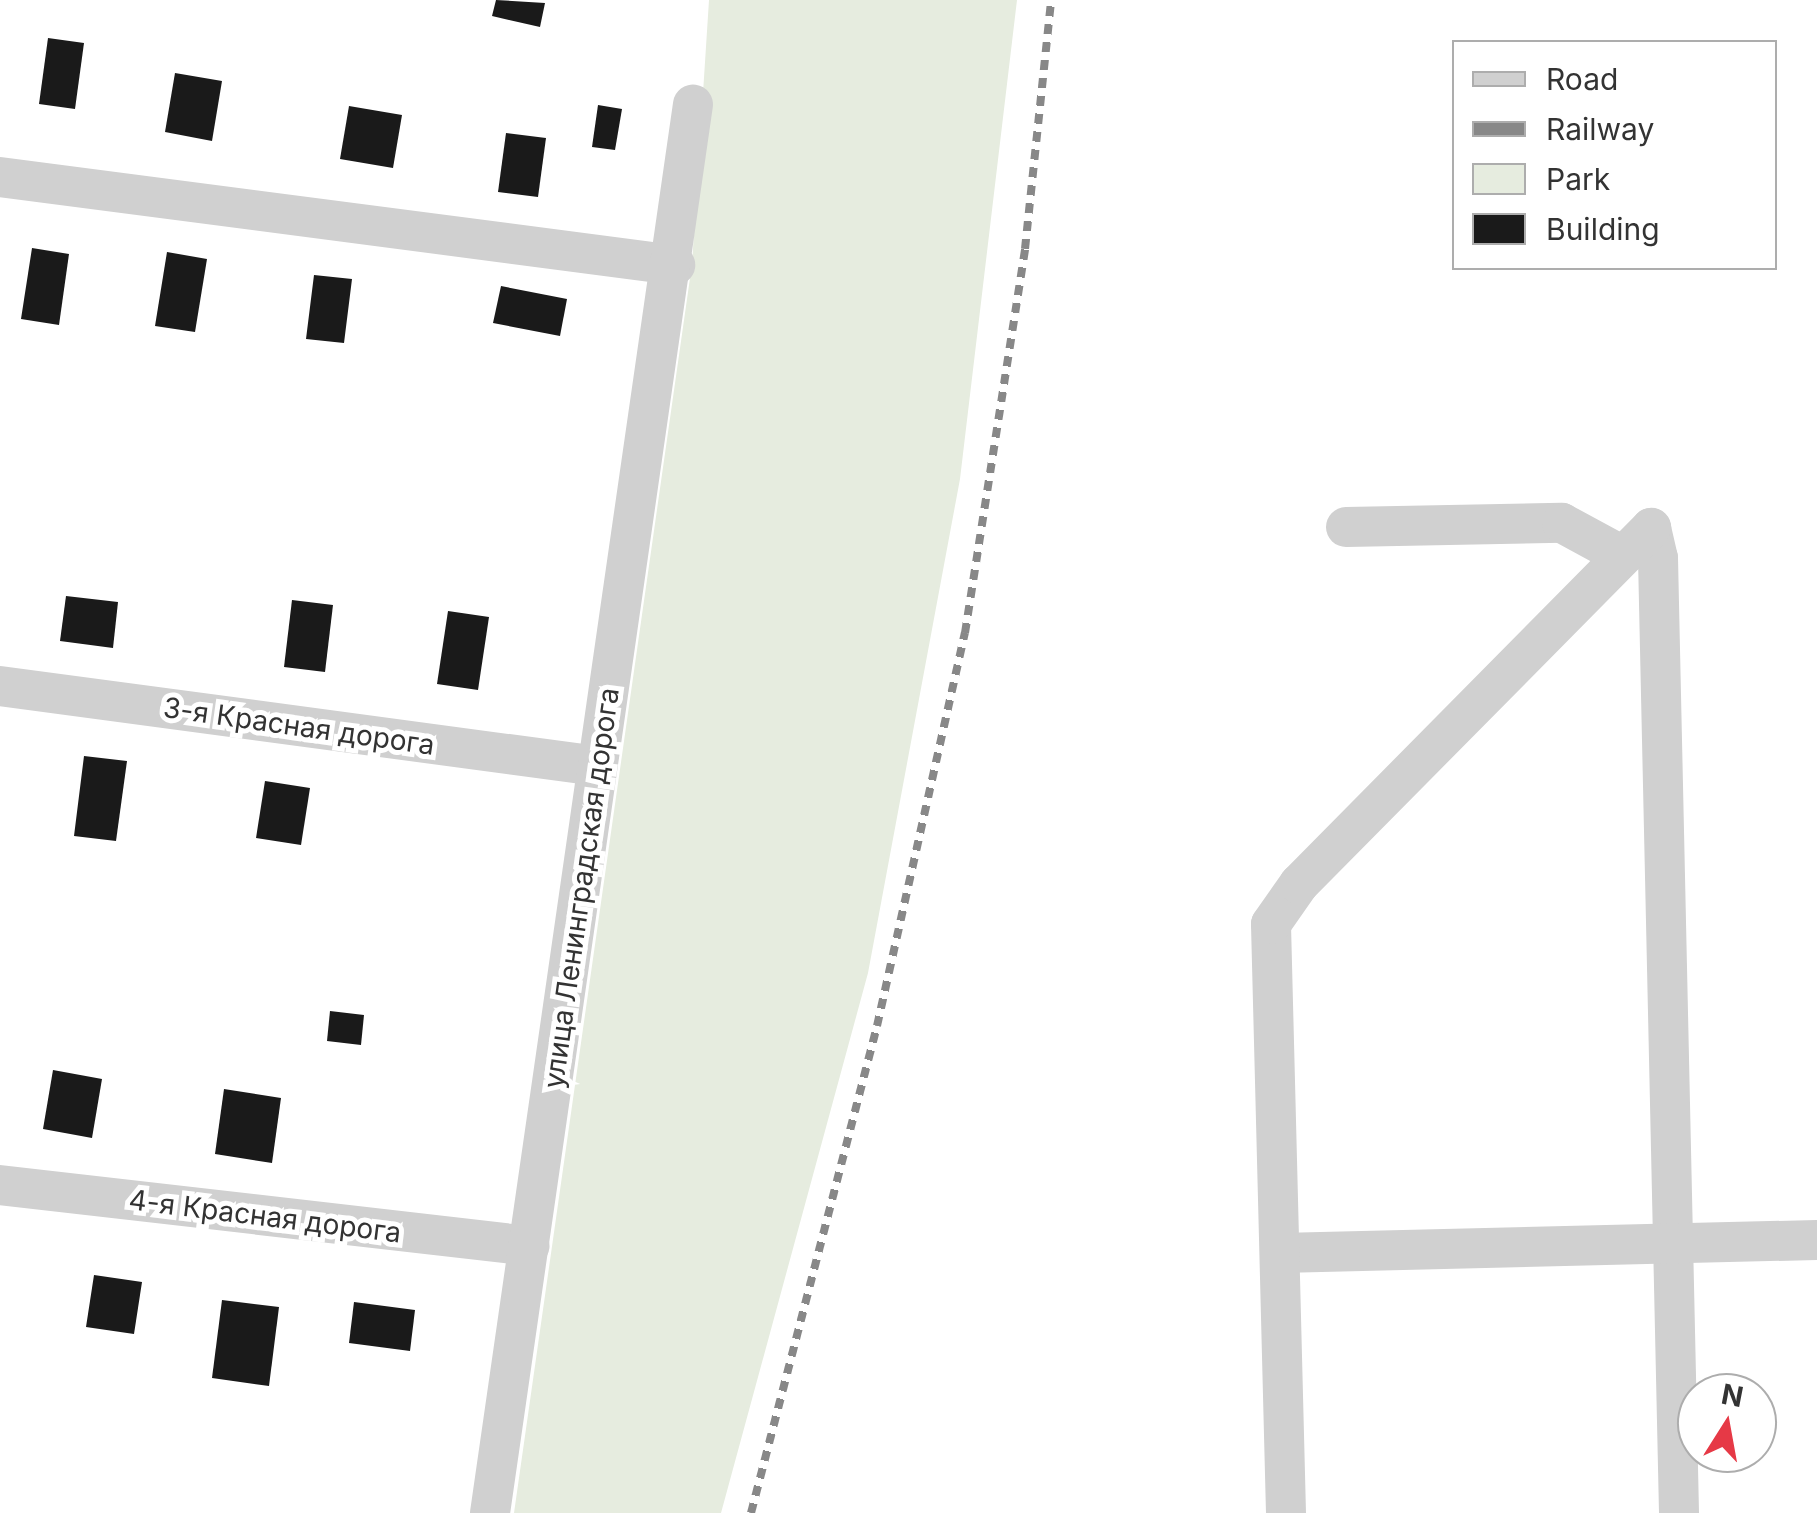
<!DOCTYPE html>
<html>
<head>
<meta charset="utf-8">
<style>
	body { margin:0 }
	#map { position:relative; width:1817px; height:1513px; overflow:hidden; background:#fff; font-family:Inter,sans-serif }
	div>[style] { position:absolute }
	.green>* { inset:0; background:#e6ecdf }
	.building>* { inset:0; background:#1a1a1a }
	.minor>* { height:40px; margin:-20px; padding:0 20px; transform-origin:20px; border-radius:20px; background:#d0d0d0 }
	.rail>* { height:8px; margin-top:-4px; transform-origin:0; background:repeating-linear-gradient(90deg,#888 0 10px,transparent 0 18px) }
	span { translate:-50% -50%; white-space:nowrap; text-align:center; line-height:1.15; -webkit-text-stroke:10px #fff; paint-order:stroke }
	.street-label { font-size:28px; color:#333 }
	.legend { position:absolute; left:1452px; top:40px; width:325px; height:230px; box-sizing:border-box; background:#fff; border:2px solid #adadad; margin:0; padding:12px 18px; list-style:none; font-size:30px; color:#333 }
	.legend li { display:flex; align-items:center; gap:20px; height:50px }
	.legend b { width:50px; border:2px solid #adadad }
	.north { position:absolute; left:1677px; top:1373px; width:100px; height:100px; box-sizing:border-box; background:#fff; border:2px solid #adadad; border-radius:50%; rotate:11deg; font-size:28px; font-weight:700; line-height:40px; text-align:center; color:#333 }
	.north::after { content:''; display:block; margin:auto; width:35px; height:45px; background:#e63946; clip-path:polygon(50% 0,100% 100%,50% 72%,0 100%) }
</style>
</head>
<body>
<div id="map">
	<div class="green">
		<i style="clip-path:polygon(709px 0,1017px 0,960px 479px,868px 973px,721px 1513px,514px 1513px,692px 264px)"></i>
	</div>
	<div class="building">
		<i style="clip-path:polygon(496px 0,545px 3px,540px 27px,492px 16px)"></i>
		<i style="clip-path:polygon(48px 38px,84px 43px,75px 109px,39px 104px)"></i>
		<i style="clip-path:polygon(175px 73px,222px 81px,212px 141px,165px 132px)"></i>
		<i style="clip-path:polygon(598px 105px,622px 109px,615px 150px,592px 147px)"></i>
		<i style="clip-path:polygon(349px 106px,402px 115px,393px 168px,340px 159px)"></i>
		<i style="clip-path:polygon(506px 133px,546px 138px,538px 197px,498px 192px)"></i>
		<i style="clip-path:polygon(32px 248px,69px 254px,59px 325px,21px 319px)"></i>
		<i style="clip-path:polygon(167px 252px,207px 259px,195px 332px,155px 326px)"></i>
		<i style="clip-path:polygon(314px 275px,352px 279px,344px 343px,306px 339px)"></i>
		<i style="clip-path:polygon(501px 286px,567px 299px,560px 336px,493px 323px)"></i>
		<i style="clip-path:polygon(66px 596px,118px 602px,113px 648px,60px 641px)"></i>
		<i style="clip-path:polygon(292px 600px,333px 605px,325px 672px,284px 667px)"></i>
		<i style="clip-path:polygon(448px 611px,489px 617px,478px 690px,437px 684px)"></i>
		<i style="clip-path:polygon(84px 756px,127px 761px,116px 841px,74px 836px)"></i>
		<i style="clip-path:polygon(265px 781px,310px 788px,301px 845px,256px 838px)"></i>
		<i style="clip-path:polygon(330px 1011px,364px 1015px,361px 1045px,327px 1041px)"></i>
		<i style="clip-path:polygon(53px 1070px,102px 1079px,92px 1138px,43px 1129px)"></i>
		<i style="clip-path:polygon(224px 1089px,281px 1098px,272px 1163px,215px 1154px)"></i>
		<i style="clip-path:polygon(94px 1275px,142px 1282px,134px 1334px,86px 1327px)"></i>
		<i style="clip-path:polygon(222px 1300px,279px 1307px,269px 1386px,212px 1378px)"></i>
		<i style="clip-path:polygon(354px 1302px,415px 1310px,410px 1351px,349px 1343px)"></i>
	</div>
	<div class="minor">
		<i style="left:0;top:177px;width:681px;rotate:7.43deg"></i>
		<i style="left:1346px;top:527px;width:216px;rotate:-1.1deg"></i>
		<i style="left:1562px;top:523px;width:69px;rotate:28.4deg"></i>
		<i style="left:1651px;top:528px;width:31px;rotate:77deg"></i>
		<i style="left:1658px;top:558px;width:955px;rotate:88.74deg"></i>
		<i style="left:0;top:686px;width:602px;rotate:7.63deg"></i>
		<i style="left:0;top:1185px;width:533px;rotate:6.57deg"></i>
		<i style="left:1280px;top:1253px;width:537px;rotate:-1.39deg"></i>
		<i style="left:490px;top:1513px;width:1423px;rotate:-81.8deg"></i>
		<i style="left:1286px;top:1513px;width:589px;rotate:-91.46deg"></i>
		<i style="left:1271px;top:924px;width:49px;rotate:-55deg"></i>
		<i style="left:1299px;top:884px;width:501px;rotate:-45.32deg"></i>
	</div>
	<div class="rail">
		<i style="left:751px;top:1513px;width:503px;rotate:-75.49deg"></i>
		<i style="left:877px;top:1026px;width:403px;rotate:-77.4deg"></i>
		<i style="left:965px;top:633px;width:389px;rotate:-81.1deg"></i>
		<i style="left:1025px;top:249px;width:250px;rotate:-84deg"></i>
	</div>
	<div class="street-label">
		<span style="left:299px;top:726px;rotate:8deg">3-я Красная дорога</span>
		<span style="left:581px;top:888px;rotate:-82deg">улица Ленинградская дорога</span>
		<span style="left:265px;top:1216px;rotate:7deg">4-я Красная дорога</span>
	</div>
	<ul class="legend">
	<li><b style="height:12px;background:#d0d0d0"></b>Road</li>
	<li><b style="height:12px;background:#888"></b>Railway</li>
	<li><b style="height:28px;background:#e6ecdf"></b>Park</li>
	<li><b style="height:28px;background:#1a1a1a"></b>Building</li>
	</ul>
	<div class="north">N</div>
</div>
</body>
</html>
